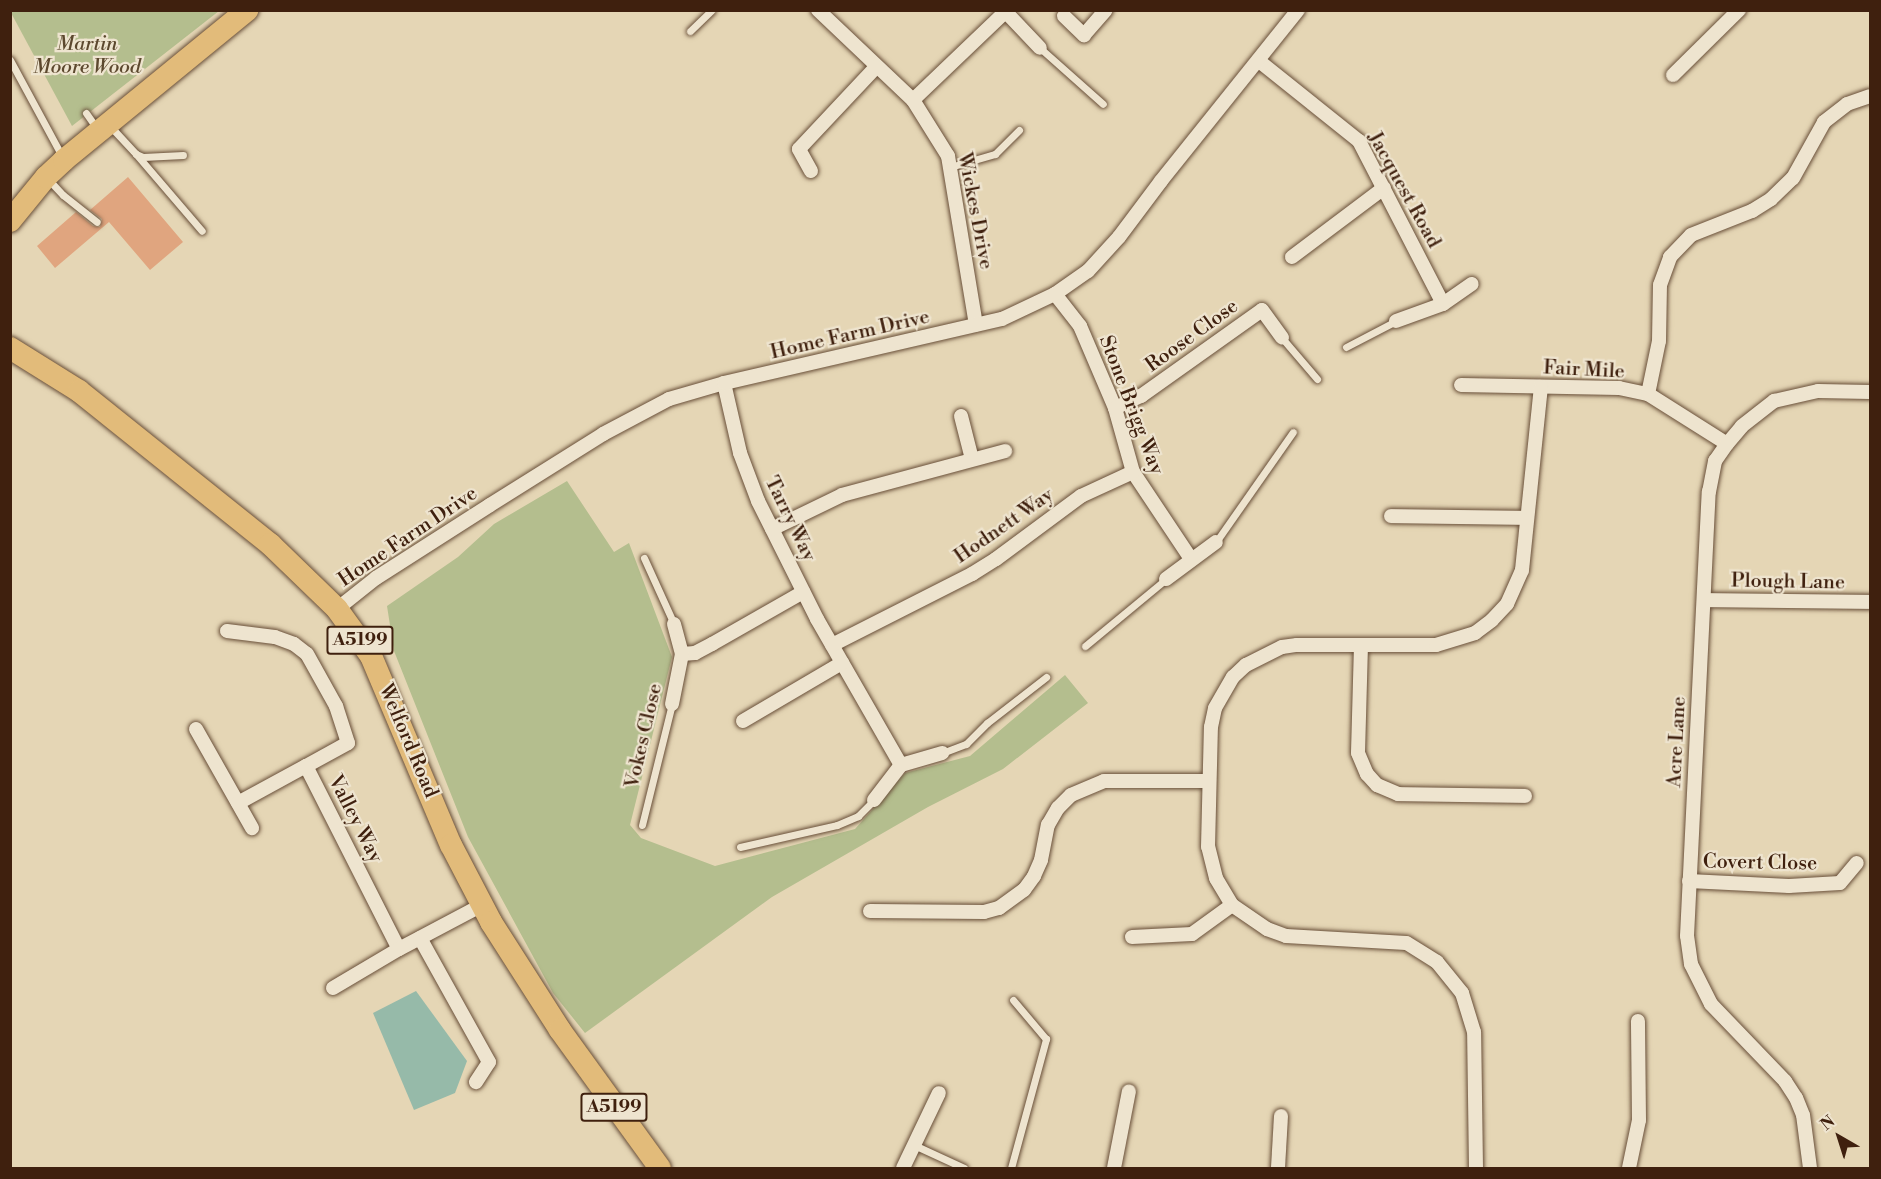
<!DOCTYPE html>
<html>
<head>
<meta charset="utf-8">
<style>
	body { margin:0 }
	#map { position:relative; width:1881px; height:1179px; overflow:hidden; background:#e5d6b5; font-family:"Libre Bodoni",serif }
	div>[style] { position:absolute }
	.green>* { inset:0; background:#b4be8e }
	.water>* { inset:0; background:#96baa9 }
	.building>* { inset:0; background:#e0a57f }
	.roads { filter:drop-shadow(0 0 2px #684e38) drop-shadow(0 0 2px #684e38) }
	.lane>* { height:7px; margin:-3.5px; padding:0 3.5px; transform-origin:3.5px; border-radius:3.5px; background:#eee4cf }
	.street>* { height:14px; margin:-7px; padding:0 7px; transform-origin:7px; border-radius:7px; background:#eee4cf }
	.primary>* { height:22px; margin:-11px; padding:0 11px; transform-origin:11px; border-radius:11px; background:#e2bb7a }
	span { translate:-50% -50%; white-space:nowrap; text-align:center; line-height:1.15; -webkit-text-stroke:4.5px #eee4cf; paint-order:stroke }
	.shield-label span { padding:2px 4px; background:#eee4cf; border:2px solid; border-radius:4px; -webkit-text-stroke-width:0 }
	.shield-label { font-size:18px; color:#3f200e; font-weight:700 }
	.park-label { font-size:20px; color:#5c482e; font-style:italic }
	.street-label { font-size:20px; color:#3f200e }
	.frame { position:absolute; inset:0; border:12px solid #3f200e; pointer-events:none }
	.north { position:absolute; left:1809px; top:1107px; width:60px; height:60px; -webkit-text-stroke:4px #eee4cf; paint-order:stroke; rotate:321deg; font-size:16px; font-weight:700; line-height:24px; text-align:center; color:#3f200e }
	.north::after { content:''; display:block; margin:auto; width:21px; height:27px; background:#3f200e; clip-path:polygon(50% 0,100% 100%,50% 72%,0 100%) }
</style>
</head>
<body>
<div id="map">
	<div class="green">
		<i style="clip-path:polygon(10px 11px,219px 11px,72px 126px)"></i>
		<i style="clip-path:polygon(567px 481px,614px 552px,629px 543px,672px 657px,630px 825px,641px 838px,715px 866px,855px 829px,905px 773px,970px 756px,1065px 675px,1088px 703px,1003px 769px,928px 807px,772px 897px,585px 1033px,553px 993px,468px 837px,394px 651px,387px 606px,458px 557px,494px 524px)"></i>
	</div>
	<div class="water">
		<i style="clip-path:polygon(416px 991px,467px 1061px,455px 1093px,414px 1110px,373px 1013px)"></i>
	</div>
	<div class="building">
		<i style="clip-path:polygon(128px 177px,183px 242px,150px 270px,109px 222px,55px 268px,37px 246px,76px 212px,93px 226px,100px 227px,102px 219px,90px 210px)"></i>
	</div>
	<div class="roads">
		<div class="lane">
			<i style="left:690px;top:31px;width:30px;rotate:-44deg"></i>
			<i style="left:1040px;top:48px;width:84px;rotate:41.6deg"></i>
			<i style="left:10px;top:60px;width:111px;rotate:61.6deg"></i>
			<i style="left:86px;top:113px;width:19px;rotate:55deg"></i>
			<i style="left:110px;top:126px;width:38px;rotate:47deg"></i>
			<i style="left:136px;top:154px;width:8px;rotate:23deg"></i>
			<i style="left:143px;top:157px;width:40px;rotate:-2.9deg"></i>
			<i style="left:136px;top:154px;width:101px;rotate:49.4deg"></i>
			<i style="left:950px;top:167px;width:47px;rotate:-16.1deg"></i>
			<i style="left:995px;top:154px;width:34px;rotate:-45deg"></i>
			<i style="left:48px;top:179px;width:22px;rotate:47deg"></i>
			<i style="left:63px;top:195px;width:43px;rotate:38.5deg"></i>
			<i style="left:1282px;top:338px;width:54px;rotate:49.5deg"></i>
			<i style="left:1346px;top:347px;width:56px;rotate:-27.5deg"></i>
			<i style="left:1216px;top:542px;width:134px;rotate:-55deg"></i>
			<i style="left:644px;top:558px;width:72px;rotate:65.6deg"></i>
			<i style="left:1085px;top:646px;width:105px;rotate:-39.6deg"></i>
			<i style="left:942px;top:753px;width:26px;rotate:-21deg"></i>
			<i style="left:966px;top:744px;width:30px;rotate:-45deg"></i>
			<i style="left:987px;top:723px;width:75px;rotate:-37.9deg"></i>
			<i style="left:642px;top:825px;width:125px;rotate:-76.1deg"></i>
			<i style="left:740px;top:847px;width:99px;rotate:-12.8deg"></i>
			<i style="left:837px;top:825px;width:23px;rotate:-23deg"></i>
			<i style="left:858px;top:816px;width:23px;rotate:-45deg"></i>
			<i style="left:914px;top:1145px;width:55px;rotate:24.7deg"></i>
			<i style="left:1011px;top:1168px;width:134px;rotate:-74.8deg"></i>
			<i style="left:1046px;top:1039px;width:51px;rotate:-130.2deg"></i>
		</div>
		<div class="street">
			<i style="left:818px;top:10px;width:131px;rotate:43.5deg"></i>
			<i style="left:913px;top:100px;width:66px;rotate:58deg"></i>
			<i style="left:948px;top:156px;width:171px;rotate:80.6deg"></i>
			<i style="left:1004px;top:10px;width:52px;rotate:46.5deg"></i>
			<i style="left:1064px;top:16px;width:28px;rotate:44deg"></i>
			<i style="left:1084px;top:35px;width:33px;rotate:-49deg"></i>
			<i style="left:1259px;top:61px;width:128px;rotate:38.7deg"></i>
			<i style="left:1359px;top:141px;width:183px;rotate:62.7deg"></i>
			<i style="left:1673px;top:75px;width:93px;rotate:-44.6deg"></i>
			<i style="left:913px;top:100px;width:127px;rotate:-43.7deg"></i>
			<i style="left:811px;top:171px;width:25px;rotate:-119deg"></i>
			<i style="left:799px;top:149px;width:112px;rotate:-46.8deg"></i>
			<i style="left:1292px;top:257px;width:115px;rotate:-36.9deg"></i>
			<i style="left:1055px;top:294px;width:41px;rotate:52deg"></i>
			<i style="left:1080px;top:326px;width:89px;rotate:66.9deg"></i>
			<i style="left:1115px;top:408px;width:66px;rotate:74.3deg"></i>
			<i style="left:1133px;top:472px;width:105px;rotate:56.3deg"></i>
			<i style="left:1396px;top:321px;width:50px;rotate:-19.9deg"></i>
			<i style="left:1443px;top:304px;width:35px;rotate:-35deg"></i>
			<i style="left:724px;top:383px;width:72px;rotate:77.1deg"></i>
			<i style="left:740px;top:453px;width:51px;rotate:69.4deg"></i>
			<i style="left:758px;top:501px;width:132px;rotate:63.4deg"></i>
			<i style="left:817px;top:619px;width:168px;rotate:60.1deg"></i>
			<i style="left:1461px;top:385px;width:158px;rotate:1.1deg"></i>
			<i style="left:1619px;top:388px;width:30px;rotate:12deg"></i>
			<i style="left:1648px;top:394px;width:93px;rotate:32.3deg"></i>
			<i style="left:1648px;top:394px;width:54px;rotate:-78.3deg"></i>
			<i style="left:1659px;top:341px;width:56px;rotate:-89deg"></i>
			<i style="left:1660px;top:285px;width:30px;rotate:-70deg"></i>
			<i style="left:1670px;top:257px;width:30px;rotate:-46deg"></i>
			<i style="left:1691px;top:235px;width:66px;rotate:-21.5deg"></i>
			<i style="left:1752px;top:211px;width:22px;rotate:-32deg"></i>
			<i style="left:1771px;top:199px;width:30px;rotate:-44deg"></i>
			<i style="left:1793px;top:178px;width:64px;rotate:-61deg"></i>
			<i style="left:1824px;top:122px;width:29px;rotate:-38deg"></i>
			<i style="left:1847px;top:104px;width:24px;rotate:-19deg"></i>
			<i style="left:1115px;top:408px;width:29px;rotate:-25deg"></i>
			<i style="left:1141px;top:396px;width:148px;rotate:-35.4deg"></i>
			<i style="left:1262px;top:310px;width:34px;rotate:54deg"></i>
			<i style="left:961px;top:416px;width:44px;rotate:75.7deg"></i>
			<i style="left:1391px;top:516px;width:135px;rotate:0.8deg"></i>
			<i style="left:772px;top:529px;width:78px;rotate:-25.9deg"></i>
			<i style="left:842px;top:495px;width:169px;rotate:-15.1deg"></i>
			<i style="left:1166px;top:579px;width:62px;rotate:-36.5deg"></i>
			<i style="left:1704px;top:600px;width:166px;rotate:0.7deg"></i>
			<i style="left:337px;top:609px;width:50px;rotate:-38.5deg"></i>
			<i style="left:376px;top:578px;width:135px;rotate:-32.6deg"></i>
			<i style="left:490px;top:505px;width:133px;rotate:-32.1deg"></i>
			<i style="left:603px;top:434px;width:75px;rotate:-27.9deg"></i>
			<i style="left:669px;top:399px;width:57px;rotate:-16.2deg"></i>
			<i style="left:724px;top:383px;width:285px;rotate:-13deg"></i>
			<i style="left:1002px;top:319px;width:59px;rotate:-25.3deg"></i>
			<i style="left:1055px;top:294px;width:40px;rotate:-34.9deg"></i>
			<i style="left:1088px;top:271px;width:46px;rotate:-47.6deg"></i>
			<i style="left:1119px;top:237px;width:70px;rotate:-53.1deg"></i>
			<i style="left:1161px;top:181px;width:219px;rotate:-51.3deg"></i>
			<i style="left:227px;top:631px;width:48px;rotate:7.1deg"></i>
			<i style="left:275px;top:637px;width:20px;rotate:20deg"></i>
			<i style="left:294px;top:644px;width:16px;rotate:38deg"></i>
			<i style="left:307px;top:654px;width:60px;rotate:60.9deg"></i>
			<i style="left:336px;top:706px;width:39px;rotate:72deg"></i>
			<i style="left:348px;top:743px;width:48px;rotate:151.3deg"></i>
			<i style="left:306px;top:766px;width:205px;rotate:63.1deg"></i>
			<i style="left:399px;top:949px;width:94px;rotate:-27.9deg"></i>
			<i style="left:832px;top:645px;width:157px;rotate:-26.9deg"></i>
			<i style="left:972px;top:574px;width:28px;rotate:-32deg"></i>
			<i style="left:996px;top:559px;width:106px;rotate:-36.5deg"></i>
			<i style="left:1081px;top:496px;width:57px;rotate:-24.8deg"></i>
			<i style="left:1361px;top:645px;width:108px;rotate:91.6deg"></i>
			<i style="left:1358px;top:753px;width:23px;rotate:67deg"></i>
			<i style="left:1367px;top:774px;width:15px;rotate:48deg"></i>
			<i style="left:1377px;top:785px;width:23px;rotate:23deg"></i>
			<i style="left:1398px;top:794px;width:127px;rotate:0.9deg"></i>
			<i style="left:682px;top:654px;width:13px;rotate:-4deg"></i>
			<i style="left:695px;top:653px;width:19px;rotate:-28deg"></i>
			<i style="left:712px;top:644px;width:105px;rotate:-29.7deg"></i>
			<i style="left:672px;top:704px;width:51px;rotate:-78.7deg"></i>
			<i style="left:682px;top:654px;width:31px;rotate:-105deg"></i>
			<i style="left:743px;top:721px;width:115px;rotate:-30.4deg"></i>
			<i style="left:196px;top:729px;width:114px;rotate:60.5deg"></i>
			<i style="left:874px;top:800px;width:44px;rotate:-52.4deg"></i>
			<i style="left:901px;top:765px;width:43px;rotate:-16.3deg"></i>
			<i style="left:238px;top:803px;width:77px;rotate:-28.6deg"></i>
			<i style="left:1689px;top:881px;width:100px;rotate:2.9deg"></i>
			<i style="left:1789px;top:886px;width:51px;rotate:-3.4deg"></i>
			<i style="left:1840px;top:883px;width:26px;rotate:-50deg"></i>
			<i style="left:870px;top:911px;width:114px;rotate:0.5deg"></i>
			<i style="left:984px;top:912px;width:16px;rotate:-15deg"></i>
			<i style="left:999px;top:908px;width:31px;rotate:-36deg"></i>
			<i style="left:1024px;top:890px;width:17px;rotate:-54deg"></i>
			<i style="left:1034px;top:876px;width:17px;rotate:-66deg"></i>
			<i style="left:1041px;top:860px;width:36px;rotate:-79deg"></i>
			<i style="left:1048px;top:825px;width:20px;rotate:-60deg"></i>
			<i style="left:1058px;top:808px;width:18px;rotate:-45deg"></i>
			<i style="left:1071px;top:795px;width:36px;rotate:-23deg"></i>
			<i style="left:1104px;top:781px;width:105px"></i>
			<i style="left:1132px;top:937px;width:60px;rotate:-2.9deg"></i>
			<i style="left:1192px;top:934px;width:49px;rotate:-35.9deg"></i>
			<i style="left:420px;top:938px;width:142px;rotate:60.9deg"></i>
			<i style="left:489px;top:1062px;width:24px;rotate:123deg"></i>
			<i style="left:333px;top:988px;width:77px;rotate:-30.6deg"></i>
			<i style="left:903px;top:1168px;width:83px;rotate:-64.4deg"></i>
			<i style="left:1114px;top:1168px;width:78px;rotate:-79deg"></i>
			<i style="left:1278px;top:1168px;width:52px;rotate:-86.7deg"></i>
			<i style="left:1476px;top:1168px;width:136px;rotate:-90.8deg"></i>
			<i style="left:1474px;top:1032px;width:41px;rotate:-107.1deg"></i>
			<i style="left:1462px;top:993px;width:40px;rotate:-129deg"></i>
			<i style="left:1437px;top:962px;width:36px;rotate:-148deg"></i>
			<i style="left:1406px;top:943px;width:120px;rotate:-176.7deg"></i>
			<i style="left:1286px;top:936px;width:20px;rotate:-160deg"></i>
			<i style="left:1267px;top:929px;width:42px;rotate:-145.6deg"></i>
			<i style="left:1232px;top:905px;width:31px;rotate:-121deg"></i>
			<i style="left:1216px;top:878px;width:32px;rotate:-104deg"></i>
			<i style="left:1208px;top:847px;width:120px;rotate:-88.6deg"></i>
			<i style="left:1211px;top:727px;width:19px;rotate:-78deg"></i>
			<i style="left:1215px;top:708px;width:36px;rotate:-60deg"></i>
			<i style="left:1233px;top:677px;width:18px;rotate:-43deg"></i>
			<i style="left:1246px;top:665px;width:40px;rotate:-26.6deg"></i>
			<i style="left:1282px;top:647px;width:15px;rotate:-8deg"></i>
			<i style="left:1297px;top:645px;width:139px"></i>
			<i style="left:1436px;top:645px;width:41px;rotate:-17.1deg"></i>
			<i style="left:1475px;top:633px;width:21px;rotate:-37deg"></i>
			<i style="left:1492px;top:620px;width:22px;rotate:-47deg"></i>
			<i style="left:1507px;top:604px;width:37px;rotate:-66deg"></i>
			<i style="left:1522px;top:570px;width:184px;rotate:-84.1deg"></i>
			<i style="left:1629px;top:1168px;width:49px;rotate:-78.2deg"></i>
			<i style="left:1639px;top:1120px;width:99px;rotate:-90.6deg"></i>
			<i style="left:1810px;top:1168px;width:53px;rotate:-97.5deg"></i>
			<i style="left:1803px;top:1115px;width:18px;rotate:-112deg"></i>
			<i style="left:1796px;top:1098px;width:20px;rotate:-123deg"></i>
			<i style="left:1785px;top:1081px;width:107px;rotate:-133.9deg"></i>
			<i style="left:1711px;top:1004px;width:45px;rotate:-116.6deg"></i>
			<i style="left:1691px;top:964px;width:28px;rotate:-98deg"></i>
			<i style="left:1687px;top:936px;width:445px;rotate:-87.2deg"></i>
			<i style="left:1709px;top:492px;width:32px;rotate:-79deg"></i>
			<i style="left:1715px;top:461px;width:21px;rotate:-55deg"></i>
			<i style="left:1727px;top:444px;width:23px;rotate:-50deg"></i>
			<i style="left:1742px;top:426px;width:41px;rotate:-38deg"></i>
			<i style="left:1774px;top:401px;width:45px;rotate:-12.8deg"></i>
			<i style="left:1818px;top:391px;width:52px;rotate:1.1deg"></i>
		</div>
		<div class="primary">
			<i style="left:10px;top:221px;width:57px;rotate:-50.7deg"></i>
			<i style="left:46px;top:177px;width:25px;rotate:-43deg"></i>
			<i style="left:64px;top:160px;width:237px;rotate:-39.3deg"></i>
			<i style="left:10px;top:348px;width:81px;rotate:31.9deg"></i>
			<i style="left:79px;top:391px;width:245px;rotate:38.7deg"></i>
			<i style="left:270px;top:544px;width:93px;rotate:44.1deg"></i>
			<i style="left:337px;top:609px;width:58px;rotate:54.1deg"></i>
			<i style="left:371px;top:656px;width:205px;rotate:67.1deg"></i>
			<i style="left:451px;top:845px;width:87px;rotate:62.5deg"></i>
			<i style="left:491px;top:922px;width:128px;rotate:57.4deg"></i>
			<i style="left:560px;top:1030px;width:170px;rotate:54.1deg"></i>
		</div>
	</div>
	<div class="shield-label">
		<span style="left:360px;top:640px">A5199</span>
		<span style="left:614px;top:1107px">A5199</span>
	</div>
	<div class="park-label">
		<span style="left:87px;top:56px">Martin<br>Moore Wood</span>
	</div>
	<div class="street-label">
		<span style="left:1404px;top:190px;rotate:61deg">Jacquest Road</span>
		<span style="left:975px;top:211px;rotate:79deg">Wickes Drive</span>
		<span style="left:850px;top:335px;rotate:-13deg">Home Farm Drive</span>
		<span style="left:1192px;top:336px;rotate:-36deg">Roose Close</span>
		<span style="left:1584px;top:370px;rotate:3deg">Fair Mile</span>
		<span style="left:1131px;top:405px;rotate:69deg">Stone Brigg Way</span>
		<span style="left:790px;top:519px;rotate:64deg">Tarry Way</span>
		<span style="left:1004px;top:526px;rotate:-35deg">Hodnett Way</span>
		<span style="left:408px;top:537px;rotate:-34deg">Home Farm Drive</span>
		<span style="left:1788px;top:582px;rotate:1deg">Plough Lane</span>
		<span style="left:644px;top:736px;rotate:-77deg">Vokes Close</span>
		<span style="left:408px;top:741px;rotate:67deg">Welford Road</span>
		<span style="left:1677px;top:742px;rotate:-87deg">Acre Lane</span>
		<span style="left:355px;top:819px;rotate:63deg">Valley Way</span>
		<span style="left:1760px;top:863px;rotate:1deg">Covert Close</span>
	</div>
	<div class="frame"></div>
	<div class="north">N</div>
</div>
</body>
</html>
